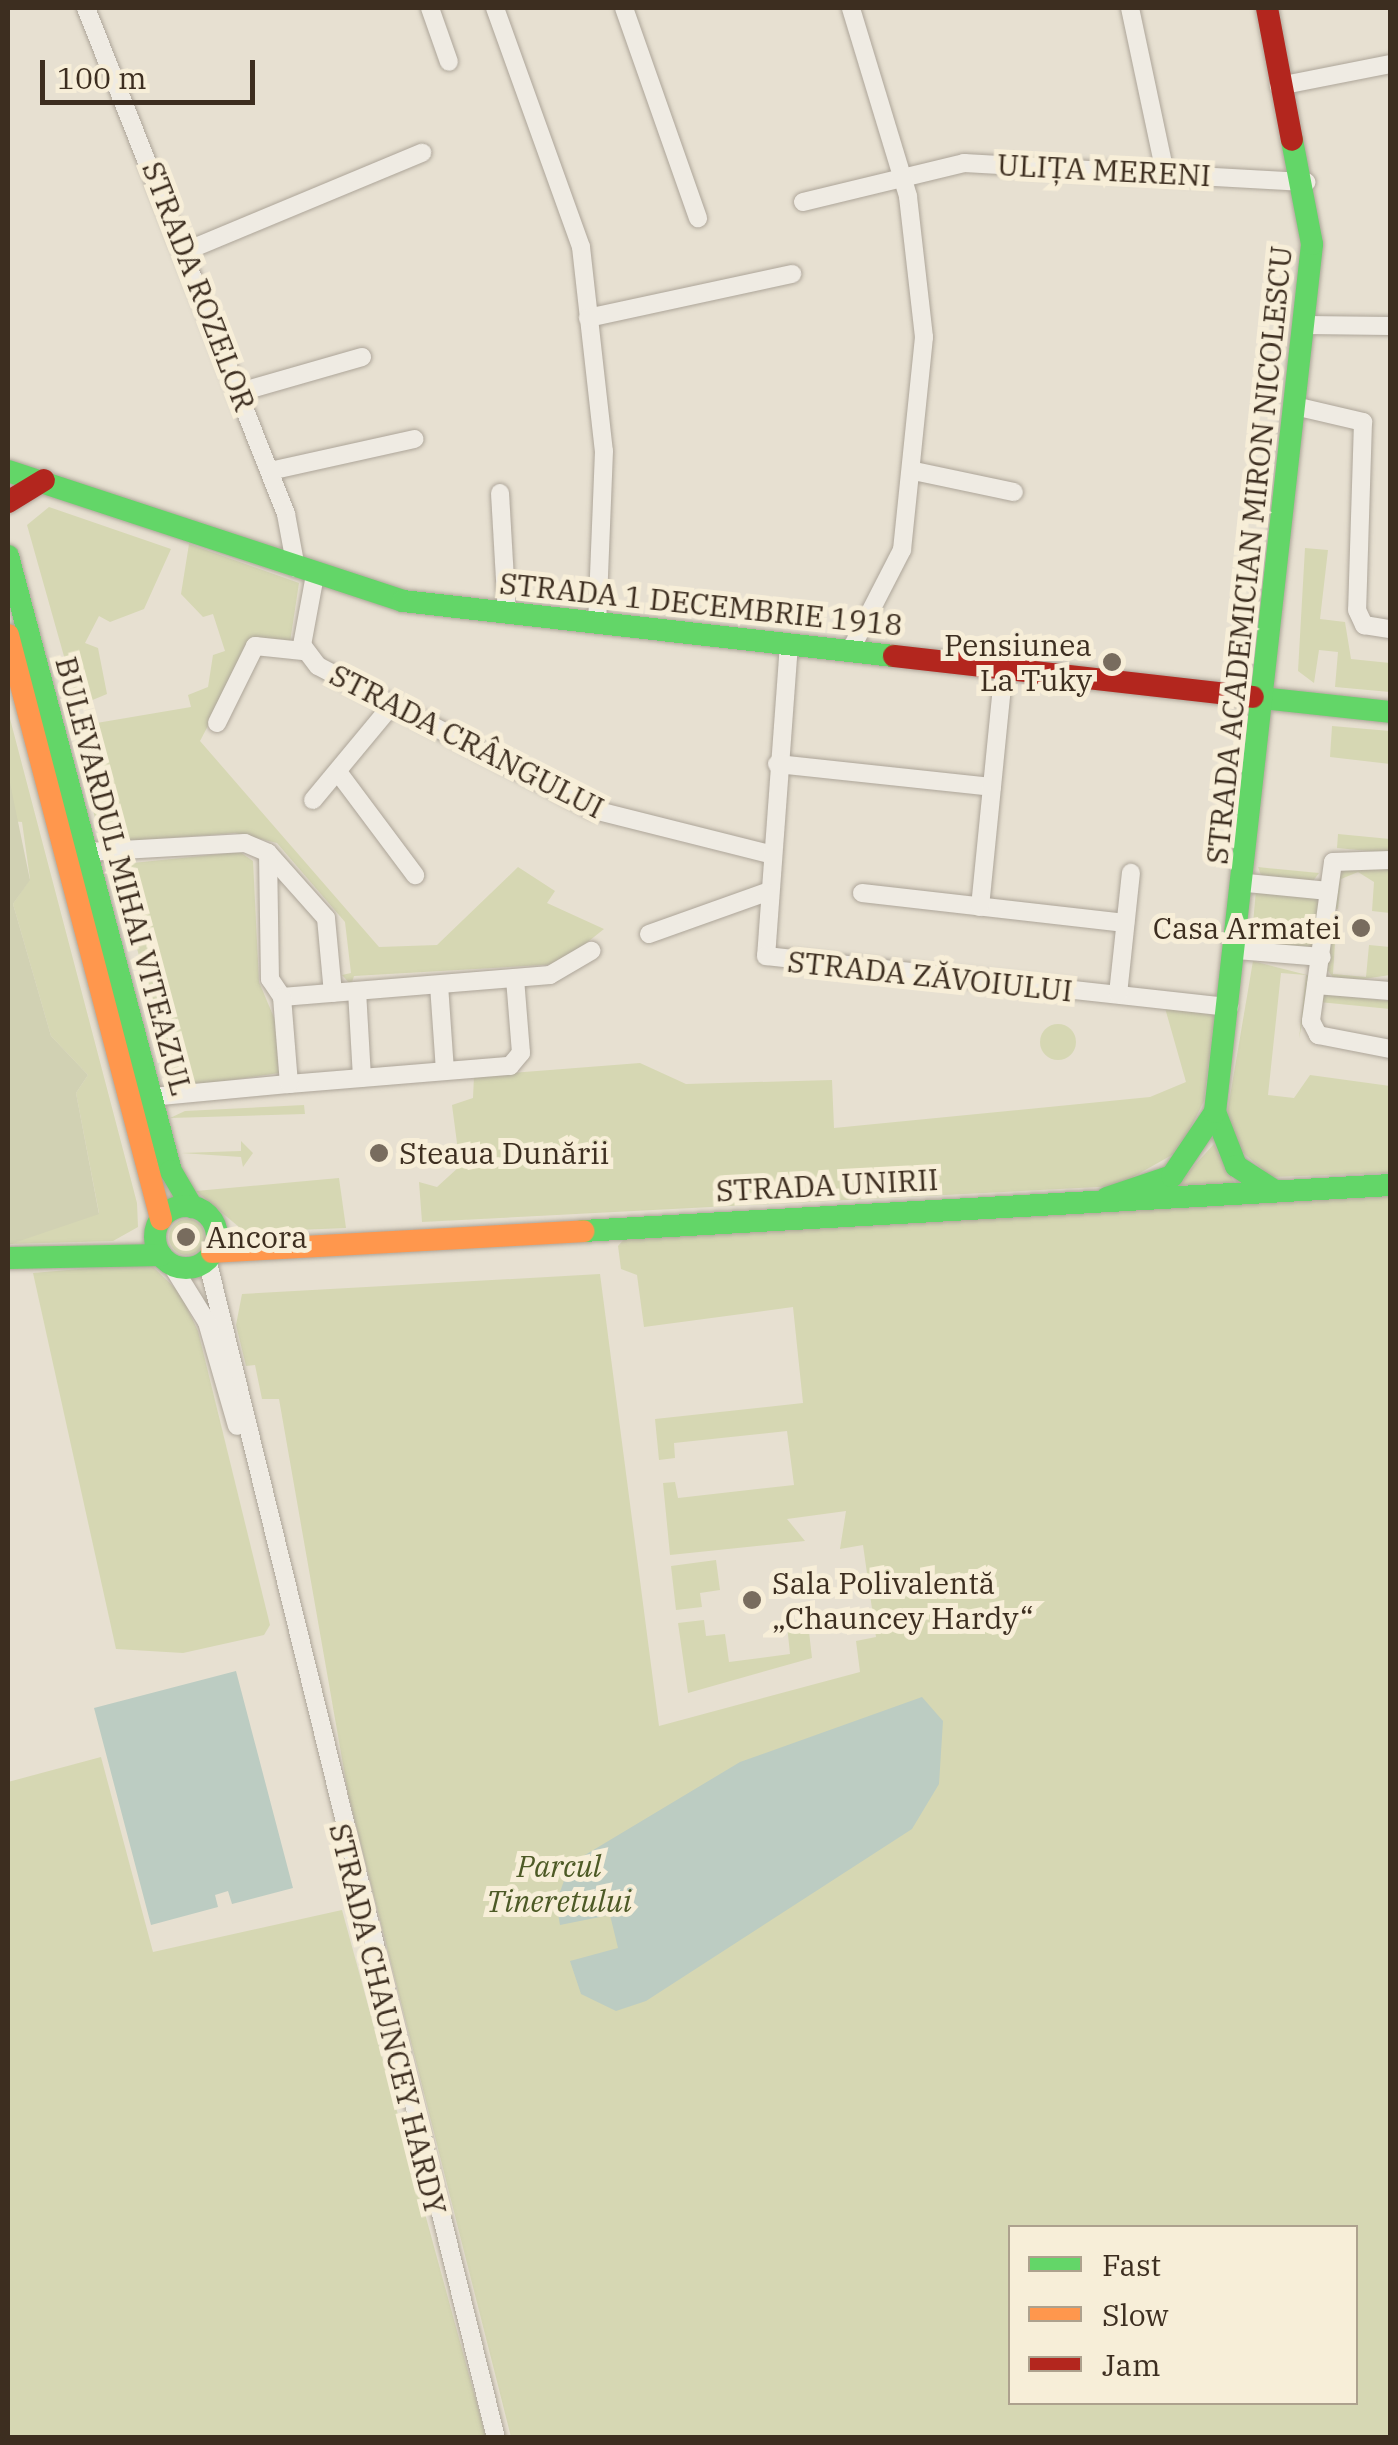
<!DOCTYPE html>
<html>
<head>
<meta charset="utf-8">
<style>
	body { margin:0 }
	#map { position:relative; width:1398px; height:2445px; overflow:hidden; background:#e7e0d1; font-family:"IBM Plex Serif",serif }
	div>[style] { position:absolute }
	.green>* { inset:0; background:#d6d7b3 }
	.round { border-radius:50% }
	.cemetery>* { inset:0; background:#d1d1b3 }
	.water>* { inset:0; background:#bcccc2 }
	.roads { filter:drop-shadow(0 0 2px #ada599) drop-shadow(0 0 2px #ada599) }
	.street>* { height:18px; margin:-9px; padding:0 9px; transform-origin:9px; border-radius:9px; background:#efebe3 }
	.fast>* { height:22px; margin:-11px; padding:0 11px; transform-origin:11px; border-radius:11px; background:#63d668 }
	.fast>.ring { margin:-11px; padding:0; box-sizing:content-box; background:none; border:22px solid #63d668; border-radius:50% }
	.slow>* { height:22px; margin:-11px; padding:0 11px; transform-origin:11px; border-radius:11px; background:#ff974d }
	.jam>* { height:22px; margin:-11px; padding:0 11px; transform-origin:11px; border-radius:11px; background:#b3261e }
	.dots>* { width:28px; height:28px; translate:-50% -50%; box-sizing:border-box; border:5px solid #f7eed8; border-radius:50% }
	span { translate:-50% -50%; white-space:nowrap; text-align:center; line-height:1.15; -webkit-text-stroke:10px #f7eed8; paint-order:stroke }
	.street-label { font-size:30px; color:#3d2e20 }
	.poi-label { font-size:30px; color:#3d2e20 }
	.right { translate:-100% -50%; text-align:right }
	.left { translate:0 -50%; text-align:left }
	.park-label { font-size:30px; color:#4d5a26; font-style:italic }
	.frame { position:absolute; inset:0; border:10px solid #3d2e20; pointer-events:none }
	.legend { position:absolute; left:1008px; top:2225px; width:350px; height:180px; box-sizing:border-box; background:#f7eed8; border:2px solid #ada18e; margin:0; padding:12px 18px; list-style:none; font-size:30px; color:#3d2e20 }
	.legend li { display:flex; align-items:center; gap:20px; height:50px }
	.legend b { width:50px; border:2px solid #ada18e }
	.scale { position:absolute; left:40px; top:60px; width:215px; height:45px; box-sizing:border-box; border:5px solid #3d2e20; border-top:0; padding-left:12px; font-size:30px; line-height:35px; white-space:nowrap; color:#3d2e20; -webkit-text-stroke:8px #f7eed8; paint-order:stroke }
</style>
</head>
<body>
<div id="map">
	<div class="green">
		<i style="clip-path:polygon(49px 507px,171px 549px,144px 609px,110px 622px,99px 616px,85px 643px,98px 648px,107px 694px,78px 706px,27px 525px)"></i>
		<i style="clip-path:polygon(189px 544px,299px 583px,290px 642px,252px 642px,200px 741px,379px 947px,437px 945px,518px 867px,555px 891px,547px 903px,604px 929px,560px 964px,354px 976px,351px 985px,342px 975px,351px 973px,345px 922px,277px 843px,235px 833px,101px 843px,73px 727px,191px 707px,188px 695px,208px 687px,213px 655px,225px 651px,213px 614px,203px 617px,181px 594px)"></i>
		<i style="clip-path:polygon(1305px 548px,1328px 550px,1320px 619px,1345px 622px,1351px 659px,1390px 663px,1390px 692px,1335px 687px,1338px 652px,1319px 650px,1314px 683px,1298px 671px)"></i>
		<i style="clip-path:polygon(8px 711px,137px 1203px,138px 1227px,113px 1241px,9px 1244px,99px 1213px,76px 1093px,88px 1075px,51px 1036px,13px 904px,30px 879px,22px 822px,8px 821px)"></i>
		<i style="clip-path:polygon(1332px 726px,1390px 731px,1390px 764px,1330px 757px)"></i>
		<i style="clip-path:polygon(1338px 834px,1390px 839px,1390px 853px,1337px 848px)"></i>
		<i style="clip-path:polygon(240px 852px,253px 861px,259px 982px,275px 1020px,279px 1073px,177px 1088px,113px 865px)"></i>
		<i style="clip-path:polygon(1389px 864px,1390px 913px,1372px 911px,1374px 882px,1358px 872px,1341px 879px,1338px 909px,1331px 908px,1334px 869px)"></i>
		<i style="clip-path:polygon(1258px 867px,1319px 873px,1313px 881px,1261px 875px)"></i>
		<i style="clip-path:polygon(1256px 890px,1322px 896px,1317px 951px,1251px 945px)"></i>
		<i style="clip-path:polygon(1328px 942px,1335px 943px,1333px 974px,1366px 977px,1369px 945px,1390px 947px,1390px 975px,1337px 983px,1326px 968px)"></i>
		<i style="clip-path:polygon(1253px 961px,1311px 976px,1299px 1039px,1306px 975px,1281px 973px,1268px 1095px,1294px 1098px,1310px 1075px,1390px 1086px,1390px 1173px,1271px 1177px,1239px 1149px,1226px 1120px)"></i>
		<i style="clip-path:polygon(1320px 994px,1390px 1001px,1390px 1009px,1319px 1002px)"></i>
		<i style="clip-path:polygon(1165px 1008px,1215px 1015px,1204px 1101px,1179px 1151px,1117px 1186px,422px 1222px,419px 1182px,437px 1187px,460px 1166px,452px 1105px,473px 1098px,474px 1076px,640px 1063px,686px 1084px,832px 1080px,834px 1128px,1150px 1097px,1186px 1082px)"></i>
		<i class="round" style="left:1040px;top:1024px;width:36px;height:36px"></i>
		<i style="clip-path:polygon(304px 1105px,305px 1114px,170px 1118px,185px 1111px)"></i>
		<i style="clip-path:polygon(241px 1141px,253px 1153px,243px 1167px,241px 1157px,181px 1153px,241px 1151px)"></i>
		<i style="clip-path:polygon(1214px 1144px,1235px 1184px,1181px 1185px,1182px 1179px)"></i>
		<i style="clip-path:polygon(339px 1178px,346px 1228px,245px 1232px,196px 1191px)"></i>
		<i style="clip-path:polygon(evenodd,1390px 1195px,1390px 2437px,511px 2437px,348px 1793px,279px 1399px,262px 1399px,255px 1365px,246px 1366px,236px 1325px,242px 1294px,600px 1274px,659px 1726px,860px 1672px,856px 1641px,876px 1637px,863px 1545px,840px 1549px,846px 1511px,787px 1519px,805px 1541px,670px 1555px,663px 1483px,675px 1482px,678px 1498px,794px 1485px,787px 1431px,674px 1443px,675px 1458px,659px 1460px,655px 1419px,803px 1403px,793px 1307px,644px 1327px,637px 1275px,621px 1269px,618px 1246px,626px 1237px,1390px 1195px,1011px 2228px,1356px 2228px,1356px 2402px,1011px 2402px,1011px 2228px)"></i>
		<i class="round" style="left:169px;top:1219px;width:36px;height:36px"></i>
		<i style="clip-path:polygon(149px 1263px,180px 1293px,198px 1331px,270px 1625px,264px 1635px,183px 1653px,116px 1649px,33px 1273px)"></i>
		<i style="clip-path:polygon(716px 1560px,720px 1590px,700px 1593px,702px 1607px,676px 1610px,671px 1566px)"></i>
		<i style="clip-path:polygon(704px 1620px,706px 1636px,725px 1634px,729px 1662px,790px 1654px,787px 1625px,808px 1623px,812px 1658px,688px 1693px,678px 1623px)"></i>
		<i style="clip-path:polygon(101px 1757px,153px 1952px,342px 1910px,486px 2437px,8px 2437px,8px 1782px)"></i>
	</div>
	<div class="cemetery">
		<i style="clip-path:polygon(8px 773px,30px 880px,13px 904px,51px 1036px,88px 1075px,76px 1093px,99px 1214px,8px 1245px)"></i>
	</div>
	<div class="water">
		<i style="clip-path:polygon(236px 1671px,293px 1888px,232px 1904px,228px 1891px,215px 1895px,218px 1907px,151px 1925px,94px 1708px)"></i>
		<i style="clip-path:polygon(922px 1697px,943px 1721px,939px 1784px,912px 1829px,646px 2001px,616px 2011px,581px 1994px,570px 1961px,618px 1948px,610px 1915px,560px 1925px,556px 1903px,570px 1864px,740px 1762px)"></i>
	</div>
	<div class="roads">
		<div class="street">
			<i style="left:86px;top:8px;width:544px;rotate:68.43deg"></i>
			<i style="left:286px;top:514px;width:55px;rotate:79.5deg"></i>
			<i style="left:430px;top:8px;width:57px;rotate:70.6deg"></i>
			<i style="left:495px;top:8px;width:254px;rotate:70.2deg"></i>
			<i style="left:581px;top:247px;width:205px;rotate:83.6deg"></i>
			<i style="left:604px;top:451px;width:173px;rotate:92.3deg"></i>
			<i style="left:624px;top:8px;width:223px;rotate:70.6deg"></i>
			<i style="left:1130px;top:8px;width:169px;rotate:78deg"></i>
			<i style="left:1279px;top:86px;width:113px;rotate:-11.2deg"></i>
			<i style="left:803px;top:202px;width:166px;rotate:-13.6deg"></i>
			<i style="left:964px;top:163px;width:343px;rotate:3.2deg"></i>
			<i style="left:186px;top:251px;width:256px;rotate:-22.6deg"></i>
			<i style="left:588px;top:318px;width:209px;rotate:-12.2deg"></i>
			<i style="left:1306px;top:325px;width:84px;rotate:0.7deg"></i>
			<i style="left:240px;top:392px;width:127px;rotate:-16deg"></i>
			<i style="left:1299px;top:407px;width:66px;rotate:13.2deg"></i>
			<i style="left:1363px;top:422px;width:188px;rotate:91.8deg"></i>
			<i style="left:1357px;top:610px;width:17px;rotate:65deg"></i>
			<i style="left:1364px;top:625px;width:26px;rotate:9deg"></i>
			<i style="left:270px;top:471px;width:148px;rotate:-12.5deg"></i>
			<i style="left:914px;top:471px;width:102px;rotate:11.9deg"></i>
			<i style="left:500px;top:493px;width:121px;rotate:86.7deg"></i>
			<i style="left:315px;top:575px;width:71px;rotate:100.5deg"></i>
			<i style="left:302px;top:645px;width:26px;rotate:53deg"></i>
			<i style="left:318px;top:666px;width:311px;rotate:27.6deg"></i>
			<i style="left:594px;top:810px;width:180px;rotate:14.1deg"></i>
			<i style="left:789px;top:644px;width:313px;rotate:94.2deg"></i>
			<i style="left:766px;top:956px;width:466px;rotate:6.3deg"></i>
			<i style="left:850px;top:651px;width:114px;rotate:-62.8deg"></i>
			<i style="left:902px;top:550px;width:214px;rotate:-84.1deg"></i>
			<i style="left:924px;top:337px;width:142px;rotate:-96.5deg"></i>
			<i style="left:908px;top:196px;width:196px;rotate:-106.9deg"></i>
			<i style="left:217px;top:723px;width:86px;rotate:-63.7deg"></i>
			<i style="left:255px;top:646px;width:48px;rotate:5.9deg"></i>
			<i style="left:777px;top:764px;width:216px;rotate:6.1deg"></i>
			<i style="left:338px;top:772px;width:129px;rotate:53.2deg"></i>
			<i style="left:313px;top:800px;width:124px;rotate:-50.3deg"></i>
			<i style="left:87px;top:852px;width:158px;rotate:-3.3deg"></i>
			<i style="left:245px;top:843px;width:25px;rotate:23deg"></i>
			<i style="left:268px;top:853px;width:87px;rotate:48.3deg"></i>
			<i style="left:326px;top:918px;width:75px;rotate:84.7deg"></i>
			<i style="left:268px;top:853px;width:126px;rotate:89.1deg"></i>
			<i style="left:270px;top:979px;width:22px;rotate:56deg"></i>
			<i style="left:282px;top:997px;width:269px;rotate:-4.7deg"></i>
			<i style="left:550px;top:975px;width:48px;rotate:-30.3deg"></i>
			<i style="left:1390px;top:860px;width:57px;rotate:178deg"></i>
			<i style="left:1333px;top:862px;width:161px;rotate:97.9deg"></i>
			<i style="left:1311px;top:1021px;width:16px;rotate:63deg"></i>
			<i style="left:1318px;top:1035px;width:73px;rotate:11deg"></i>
			<i style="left:1247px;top:883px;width:82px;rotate:5.6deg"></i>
			<i style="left:862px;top:893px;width:265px;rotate:6.5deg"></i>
			<i style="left:980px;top:907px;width:240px;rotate:-84.3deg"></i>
			<i style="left:649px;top:934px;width:125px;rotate:-19.6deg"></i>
			<i style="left:1237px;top:950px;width:85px;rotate:4.7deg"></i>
			<i style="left:439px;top:985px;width:86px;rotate:86deg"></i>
			<i style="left:1316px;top:985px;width:74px;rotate:4.6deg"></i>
			<i style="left:357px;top:991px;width:87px;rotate:86.7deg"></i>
			<i style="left:1118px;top:994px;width:122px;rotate:-83.9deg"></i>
			<i style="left:289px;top:1084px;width:222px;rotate:-4.7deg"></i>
			<i style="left:510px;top:1066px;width:17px;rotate:-50deg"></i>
			<i style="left:521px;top:1053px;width:75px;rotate:-94.6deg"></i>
			<i style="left:151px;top:1097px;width:139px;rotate:-5.4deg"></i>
			<i style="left:289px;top:1084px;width:87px;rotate:-94.6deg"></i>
			<i style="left:207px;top:1259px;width:1214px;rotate:76.23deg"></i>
			<i style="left:171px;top:1264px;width:68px;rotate:58.2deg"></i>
			<i style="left:207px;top:1322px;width:108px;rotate:73.9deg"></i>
		</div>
		<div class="fast">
			<i style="left:8px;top:471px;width:416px;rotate:18.2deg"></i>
			<i style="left:403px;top:601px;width:494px;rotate:6.4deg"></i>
			<i style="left:8px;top:556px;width:636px;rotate:75.16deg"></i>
			<i style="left:171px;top:1171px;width:42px;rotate:59.7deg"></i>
			<i style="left:1253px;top:697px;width:138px;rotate:6.2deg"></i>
			<i style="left:1215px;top:1112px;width:58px;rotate:68.7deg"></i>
			<i style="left:1236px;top:1166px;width:43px;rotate:32.6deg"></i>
			<i style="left:1107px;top:1198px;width:69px;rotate:-18.7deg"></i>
			<i style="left:1172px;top:1176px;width:77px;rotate:-56.1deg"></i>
			<i style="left:1215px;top:1112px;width:873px;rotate:-83.62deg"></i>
			<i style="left:1312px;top:244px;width:106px;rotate:-100.9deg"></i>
			<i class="ring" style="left:155px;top:1206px;width:40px;height:40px"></i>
			<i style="left:583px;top:1231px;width:808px;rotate:-3.26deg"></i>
			<i style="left:8px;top:1258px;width:153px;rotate:-1.1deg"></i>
		</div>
		<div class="slow">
			<i style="left:8px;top:635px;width:604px;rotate:75.32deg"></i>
			<i style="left:212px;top:1252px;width:372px;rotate:-3.2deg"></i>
		</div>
		<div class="jam">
			<i style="left:1267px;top:8px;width:134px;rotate:79.3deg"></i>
			<i style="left:8px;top:502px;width:42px;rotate:-31.4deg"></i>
			<i style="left:894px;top:656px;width:361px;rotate:6.5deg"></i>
		</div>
	</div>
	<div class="dots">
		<i style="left:1112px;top:662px;background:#786c5e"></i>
		<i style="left:1361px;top:928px;background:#786c5e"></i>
		<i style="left:379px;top:1153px;background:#786c5e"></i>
		<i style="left:186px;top:1237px;background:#786c5e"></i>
		<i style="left:752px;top:1600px;background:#786c5e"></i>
	</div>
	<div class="street-label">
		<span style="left:1104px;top:170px;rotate:3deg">ULIȚA MERENI</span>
		<span style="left:199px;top:286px;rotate:69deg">STRADA ROZELOR</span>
		<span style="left:1249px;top:555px;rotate:-84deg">STRADA ACADEMICIAN MIRON NICOLESCU</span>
		<span style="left:701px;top:604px;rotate:6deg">STRADA 1 DECEMBRIE 1918</span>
		<span style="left:467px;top:741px;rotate:27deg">STRADA CRÂNGULUI</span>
		<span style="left:124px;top:876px;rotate:75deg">BULEVARDUL MIHAI VITEAZUL</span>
		<span style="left:930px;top:976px;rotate:6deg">STRADA ZĂVOIULUI</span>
		<span style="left:827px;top:1185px;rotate:-3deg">STRADA UNIRII</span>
		<span style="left:388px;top:2019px;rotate:76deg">STRADA CHAUNCEY HARDY</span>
	</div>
	<div class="poi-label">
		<span class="right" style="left:1092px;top:662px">Pensiunea<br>La Tuky</span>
		<span class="right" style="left:1341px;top:928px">Casa Armatei</span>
		<span class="left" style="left:399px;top:1153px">Steaua Dunării</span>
		<span class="left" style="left:206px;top:1237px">Ancora</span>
		<span class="left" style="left:772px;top:1600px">Sala Polivalentă<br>„Chauncey Hardy“</span>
	</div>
	<div class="park-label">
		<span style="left:559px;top:1883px">Parcul<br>Tineretului</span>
	</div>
	<div class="frame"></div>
	<ul class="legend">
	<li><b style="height:12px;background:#63d668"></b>Fast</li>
	<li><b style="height:12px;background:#ff974d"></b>Slow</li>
	<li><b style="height:12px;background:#b3261e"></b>Jam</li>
	</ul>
	<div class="scale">100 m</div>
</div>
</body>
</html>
